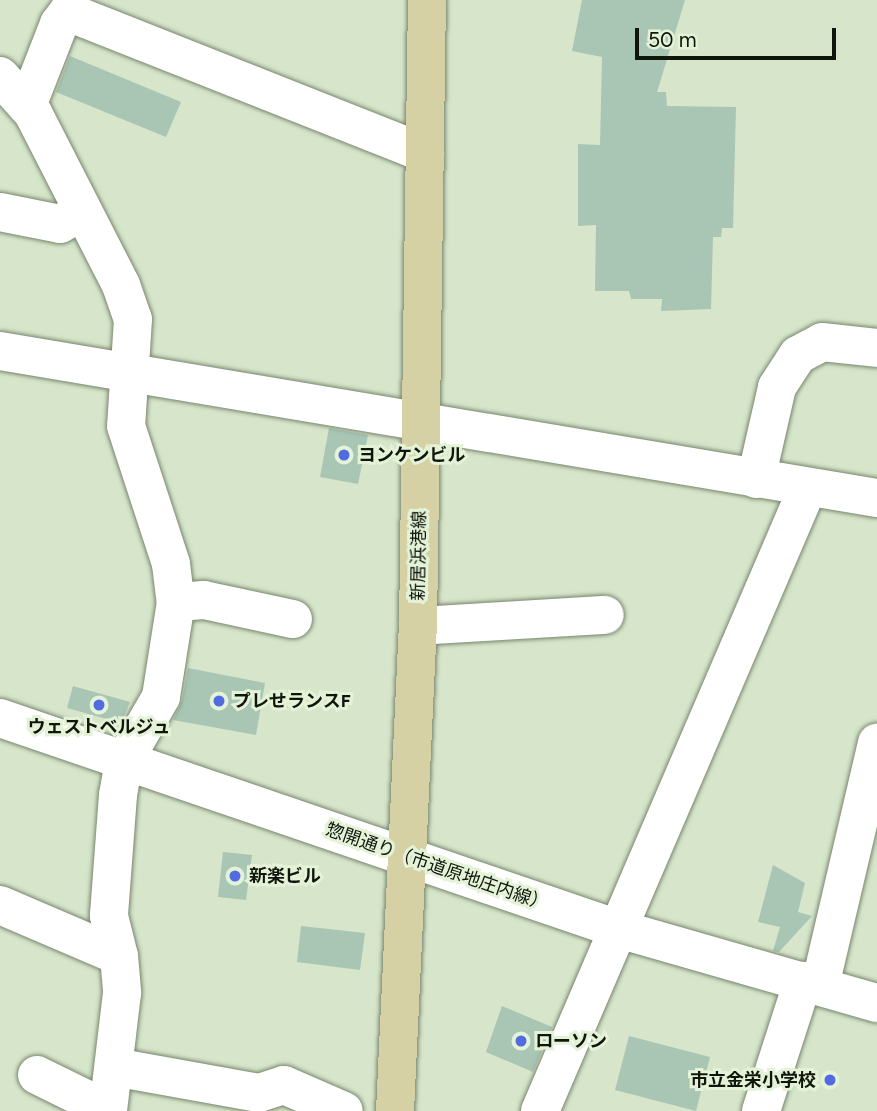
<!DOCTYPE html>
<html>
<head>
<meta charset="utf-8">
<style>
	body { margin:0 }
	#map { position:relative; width:877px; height:1111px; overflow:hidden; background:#d7e6cb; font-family:Figtree,"Noto Sans JP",sans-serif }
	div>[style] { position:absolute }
	.building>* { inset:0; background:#a9c5b4 }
	.roads { filter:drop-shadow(0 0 2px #78866d) drop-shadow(0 0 2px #78866d) }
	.minor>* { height:38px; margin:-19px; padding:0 19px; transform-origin:19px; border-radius:19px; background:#fff }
	.major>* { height:38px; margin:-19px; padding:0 19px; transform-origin:19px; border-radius:19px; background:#d6d1a4 }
	.dots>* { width:19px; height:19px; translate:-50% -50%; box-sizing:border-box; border:4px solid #e4f3d8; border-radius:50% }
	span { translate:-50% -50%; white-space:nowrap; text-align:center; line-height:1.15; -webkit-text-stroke:6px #e4f3d8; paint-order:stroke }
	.poi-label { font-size:18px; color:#11160d; font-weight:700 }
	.left { translate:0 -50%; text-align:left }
	.right { translate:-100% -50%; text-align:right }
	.street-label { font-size:18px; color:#11160d }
	.scale { position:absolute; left:635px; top:28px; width:201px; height:32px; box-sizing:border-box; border:4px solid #11160d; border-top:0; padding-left:9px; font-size:21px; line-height:24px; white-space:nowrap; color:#11160d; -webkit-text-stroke:5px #e4f3d8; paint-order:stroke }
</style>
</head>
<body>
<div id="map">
	<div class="building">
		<i style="clip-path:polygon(582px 0,685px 0,657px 92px,666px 92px,667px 106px,736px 107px,733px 228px,722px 228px,721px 237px,713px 237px,711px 309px,661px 311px,662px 299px,631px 299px,629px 291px,595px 291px,596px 225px,578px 226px,578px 144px,600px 145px,602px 57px,572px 51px)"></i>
		<i style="clip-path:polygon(70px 56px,181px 102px,166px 137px,56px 92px)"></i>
		<i style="clip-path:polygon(329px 428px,368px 435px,358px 484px,320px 477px)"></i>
		<i style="clip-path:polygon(188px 668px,265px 683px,256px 735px,173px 720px,182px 701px)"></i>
		<i style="clip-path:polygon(73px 686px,130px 702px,121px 723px,67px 708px)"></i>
		<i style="clip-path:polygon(223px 852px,252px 855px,246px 900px,218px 897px)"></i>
		<i style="clip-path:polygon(773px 865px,805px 883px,798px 912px,812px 916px,779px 952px,773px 951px,780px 927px,758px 922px)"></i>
		<i style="clip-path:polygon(301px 926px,365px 933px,360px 970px,297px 962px)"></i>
		<i style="clip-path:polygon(502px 1006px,552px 1027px,533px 1072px,486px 1052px)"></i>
		<i style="clip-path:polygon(629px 1036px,710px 1057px,696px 1111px,615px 1090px)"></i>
	</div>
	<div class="roads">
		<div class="minor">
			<i style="left:0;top:76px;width:50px;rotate:48.3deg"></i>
			<i style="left:33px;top:113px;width:193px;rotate:62.9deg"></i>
			<i style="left:121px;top:285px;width:36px;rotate:71deg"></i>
			<i style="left:133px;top:319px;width:107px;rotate:93.7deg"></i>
			<i style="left:126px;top:426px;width:145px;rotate:71.9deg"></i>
			<i style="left:171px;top:564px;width:38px;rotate:83deg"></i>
			<i style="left:176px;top:602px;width:96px;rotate:99deg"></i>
			<i style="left:161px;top:697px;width:74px;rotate:120deg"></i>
			<i style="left:124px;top:761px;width:35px;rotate:100deg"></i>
			<i style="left:118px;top:795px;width:121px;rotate:94.3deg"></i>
			<i style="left:109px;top:916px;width:41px;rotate:76deg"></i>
			<i style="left:119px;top:956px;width:37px;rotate:85deg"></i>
			<i style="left:122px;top:993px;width:119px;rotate:96.8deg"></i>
			<i style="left:27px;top:106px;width:88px;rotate:-68.7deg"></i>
			<i style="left:59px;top:24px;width:15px;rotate:-53deg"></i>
			<i style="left:68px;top:12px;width:384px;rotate:21.6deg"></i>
			<i style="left:0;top:212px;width:61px;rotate:11.3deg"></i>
			<i style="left:60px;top:224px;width:24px;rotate:-30deg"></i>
			<i style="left:0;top:351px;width:889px;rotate:9.52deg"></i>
			<i style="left:756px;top:479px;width:94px;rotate:-77.1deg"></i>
			<i style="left:777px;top:387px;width:38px;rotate:-57deg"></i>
			<i style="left:798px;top:355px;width:27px;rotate:-28deg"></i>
			<i style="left:822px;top:342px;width:55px;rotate:6.2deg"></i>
			<i style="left:176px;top:602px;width:28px;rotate:-4deg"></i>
			<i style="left:204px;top:600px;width:91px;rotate:12.1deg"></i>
			<i style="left:418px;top:626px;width:187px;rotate:-3.4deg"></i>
			<i style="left:0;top:718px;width:650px;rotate:18.85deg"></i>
			<i style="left:615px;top:928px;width:273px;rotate:16deg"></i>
			<i style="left:0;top:905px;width:129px;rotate:23.2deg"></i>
			<i style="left:820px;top:986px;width:250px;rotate:-76.8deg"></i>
			<i style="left:114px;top:1067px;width:147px;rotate:10.2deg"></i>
			<i style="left:259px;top:1093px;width:26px;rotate:-18deg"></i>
			<i style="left:284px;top:1085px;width:65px;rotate:23.4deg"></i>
			<i style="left:37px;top:1075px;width:79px;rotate:26.2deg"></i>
			<i style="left:540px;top:1111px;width:677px;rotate:-66.77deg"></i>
			<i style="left:761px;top:1111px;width:137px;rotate:-72.1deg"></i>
		</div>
		<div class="major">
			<i style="left:395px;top:1111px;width:486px;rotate:-87.3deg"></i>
			<i style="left:418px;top:626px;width:626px;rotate:-89.18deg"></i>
		</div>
	</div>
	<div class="dots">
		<i style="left:344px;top:455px;background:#536be0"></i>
		<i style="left:219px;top:701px;background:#536be0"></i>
		<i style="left:99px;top:705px;background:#536be0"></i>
		<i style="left:235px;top:876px;background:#536be0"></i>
		<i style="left:521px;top:1041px;background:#536be0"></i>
		<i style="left:830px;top:1080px;background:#536be0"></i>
	</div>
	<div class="poi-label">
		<span class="left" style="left:358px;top:455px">ヨンケンビル</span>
		<span class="left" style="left:233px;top:701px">プレせランスF</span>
		<span style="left:99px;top:727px">ウェストベルジュ</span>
		<span class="left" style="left:249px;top:876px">新楽ビル</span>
		<span class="left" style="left:535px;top:1041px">ローソン</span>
		<span class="right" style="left:816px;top:1080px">市立金栄小学校</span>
	</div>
	<div class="street-label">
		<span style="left:419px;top:556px;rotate:-89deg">新居浜港線</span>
		<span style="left:437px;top:867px;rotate:19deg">惣開通り（市道原地庄内線）</span>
	</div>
	<div class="scale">50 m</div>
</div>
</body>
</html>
